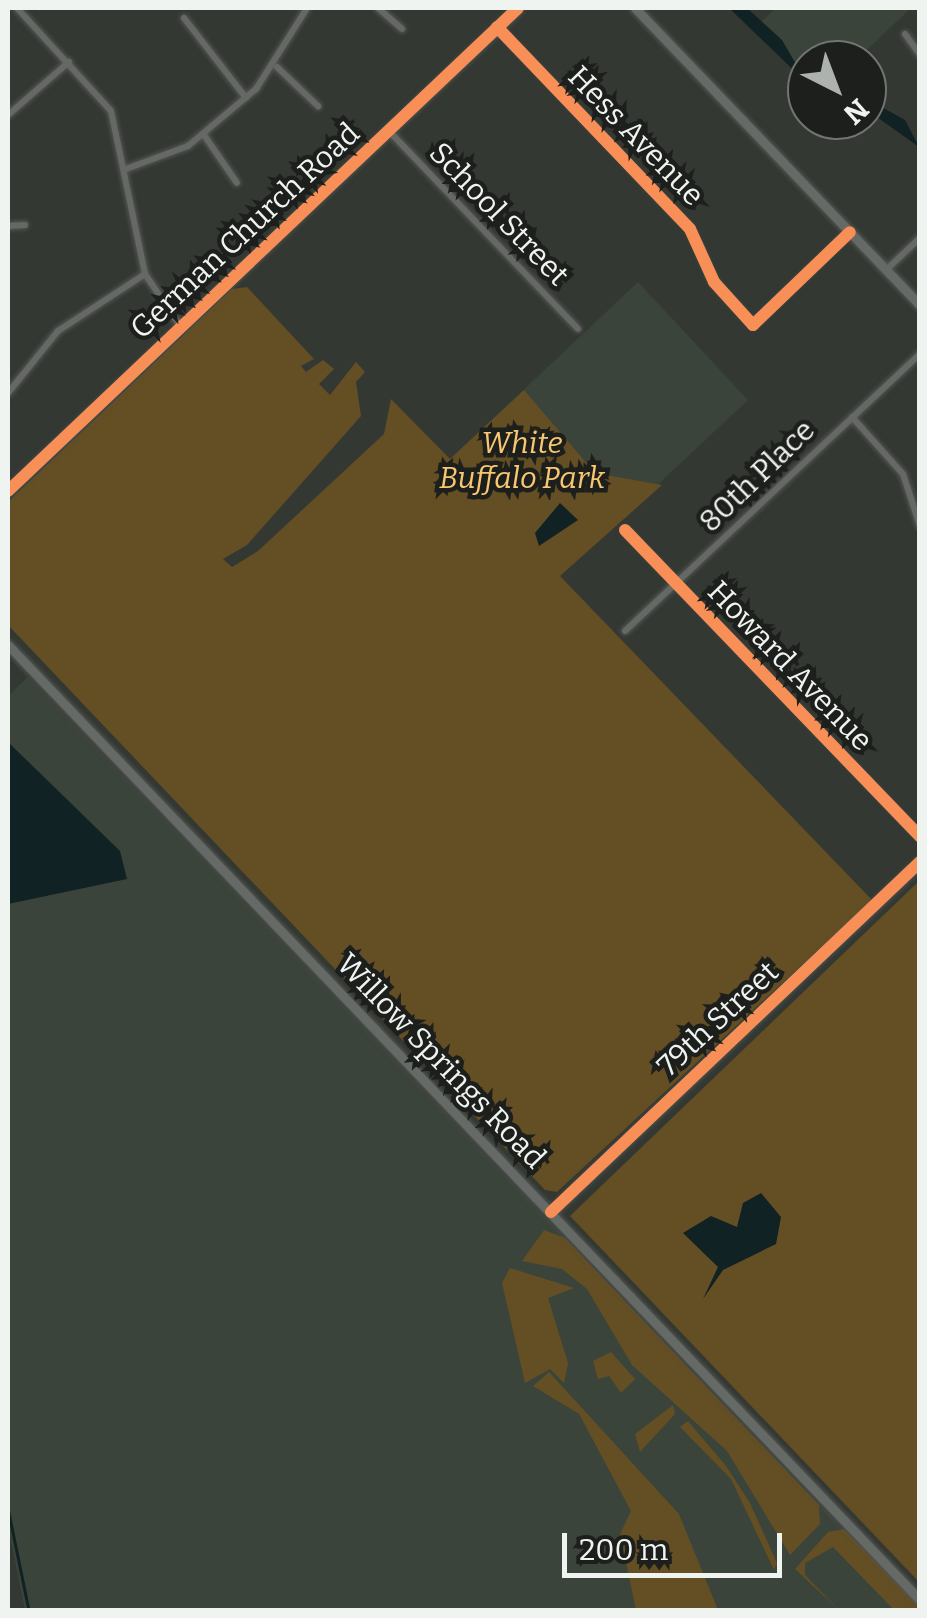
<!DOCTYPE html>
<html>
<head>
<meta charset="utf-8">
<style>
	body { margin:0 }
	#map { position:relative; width:927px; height:1618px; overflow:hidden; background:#343833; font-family:Bitter,serif }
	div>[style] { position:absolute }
	.built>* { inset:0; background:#3b443a }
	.green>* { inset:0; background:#644e23 }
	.water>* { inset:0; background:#112224 }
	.stream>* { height:2.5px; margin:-1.25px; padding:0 1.25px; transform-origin:1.25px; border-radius:1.25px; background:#112224 }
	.roads { filter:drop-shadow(0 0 2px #535652) drop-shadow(0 0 2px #535652) }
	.street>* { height:6px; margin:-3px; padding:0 3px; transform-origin:3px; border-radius:3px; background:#656865 }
	.secondary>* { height:9px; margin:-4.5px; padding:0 4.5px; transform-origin:4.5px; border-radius:4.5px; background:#656a67 }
	.cycleway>* { height:12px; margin:-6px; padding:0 6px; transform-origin:6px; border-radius:6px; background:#f78f57 }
	span { translate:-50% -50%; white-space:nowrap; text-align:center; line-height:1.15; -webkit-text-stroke:9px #1d1f1c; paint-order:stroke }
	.street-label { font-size:30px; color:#f0f4f0 }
	.park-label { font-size:30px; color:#f9c770; font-style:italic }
	.frame { position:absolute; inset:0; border:10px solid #f0f4f0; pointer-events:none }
	.north { position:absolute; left:787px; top:40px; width:100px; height:100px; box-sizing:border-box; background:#1d1f1c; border:2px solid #717471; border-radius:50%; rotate:138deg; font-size:28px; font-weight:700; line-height:40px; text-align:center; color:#f0f4f0 }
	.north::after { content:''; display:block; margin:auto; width:35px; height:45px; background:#aeb2ae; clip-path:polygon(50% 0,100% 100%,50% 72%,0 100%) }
	.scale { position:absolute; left:562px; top:1533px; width:220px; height:45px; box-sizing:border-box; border:5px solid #f0f4f0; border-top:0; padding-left:12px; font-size:30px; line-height:35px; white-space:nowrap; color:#f0f4f0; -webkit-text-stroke:8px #1d1f1c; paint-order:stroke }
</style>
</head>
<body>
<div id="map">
	<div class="built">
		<i style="clip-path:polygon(776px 8px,911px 8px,856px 60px,807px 60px,807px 74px,755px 28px)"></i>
		<i style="clip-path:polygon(638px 282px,748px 400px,560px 576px,450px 459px)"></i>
		<i style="clip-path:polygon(28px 677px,919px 1609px,919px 1610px,25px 1610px,8px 1526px,8px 696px)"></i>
	</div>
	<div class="green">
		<i style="clip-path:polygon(247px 287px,314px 359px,301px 366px,306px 372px,323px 360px,334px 369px,319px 384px,330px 395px,356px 362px,365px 372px,356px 382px,361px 416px,247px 545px,223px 559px,232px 567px,258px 551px,384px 434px,391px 399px,450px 459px,524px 390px,595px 473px,662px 485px,560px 576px,872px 900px,557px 1192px,545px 1190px,8px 625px,8px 502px,232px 289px)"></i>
		<i style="clip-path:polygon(919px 881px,919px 1582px,570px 1216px)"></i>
		<i style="clip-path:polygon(544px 1230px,565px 1238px,819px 1505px,820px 1524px,790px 1555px,727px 1451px,632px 1365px,587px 1289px,562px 1269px,522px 1261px)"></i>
		<i style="clip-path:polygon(510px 1268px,574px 1288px,548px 1298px,568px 1363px,564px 1383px,550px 1369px,525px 1383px,502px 1283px)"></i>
		<i style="clip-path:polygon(611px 1352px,635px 1379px,621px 1393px,609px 1376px,598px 1379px,593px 1361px)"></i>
		<i style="clip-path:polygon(549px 1372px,679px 1514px,718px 1610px,636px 1610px,620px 1534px,631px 1511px,579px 1414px,533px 1386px)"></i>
		<i style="clip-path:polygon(673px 1405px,675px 1414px,640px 1452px,635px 1434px)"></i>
		<i style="clip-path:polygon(688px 1421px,726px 1466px,750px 1503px,777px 1563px,774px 1570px,731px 1479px,680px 1427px)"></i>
		<i style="clip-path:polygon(844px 1529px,919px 1605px,919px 1610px,894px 1610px,833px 1547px,805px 1563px,805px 1575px,839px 1610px,795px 1569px,828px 1532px)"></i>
	</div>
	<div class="water">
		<i style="clip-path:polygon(729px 8px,747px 8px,782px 40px,807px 83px)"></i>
		<i style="clip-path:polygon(867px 99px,905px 120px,919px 147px,867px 110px)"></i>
		<i style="clip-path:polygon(560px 503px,578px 520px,539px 546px,535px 533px)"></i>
		<i style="clip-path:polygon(8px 742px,120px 851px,127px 879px,8px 904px)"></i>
		<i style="clip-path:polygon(761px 1193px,781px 1217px,776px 1244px,723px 1270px,703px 1299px,718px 1267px,683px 1233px,711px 1216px,737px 1227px,743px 1203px)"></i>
	</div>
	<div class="stream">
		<i style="left:8px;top:1508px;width:104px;rotate:78.4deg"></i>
	</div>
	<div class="roads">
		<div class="street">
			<i style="left:17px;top:8px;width:139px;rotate:47.6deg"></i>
			<i style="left:111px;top:111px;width:167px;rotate:78.2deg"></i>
			<i style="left:145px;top:274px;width:64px;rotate:55.8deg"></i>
			<i style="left:378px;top:8px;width:32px;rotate:41deg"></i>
			<i style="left:184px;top:18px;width:101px;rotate:52.2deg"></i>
			<i style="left:498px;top:28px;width:278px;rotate:46.3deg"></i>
			<i style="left:690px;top:229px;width:58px;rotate:65.6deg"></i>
			<i style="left:714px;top:282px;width:58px;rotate:47.8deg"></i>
			<i style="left:753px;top:325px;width:134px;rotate:-43.8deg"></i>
			<i style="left:905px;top:34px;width:26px;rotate:54deg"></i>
			<i style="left:277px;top:67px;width:57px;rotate:43.6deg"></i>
			<i style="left:8px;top:115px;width:81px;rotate:-41deg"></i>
			<i style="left:388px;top:130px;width:275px;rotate:46.3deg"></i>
			<i style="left:204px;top:135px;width:58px;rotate:55.5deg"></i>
			<i style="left:126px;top:169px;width:66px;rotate:-20.4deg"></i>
			<i style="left:188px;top:146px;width:89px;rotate:-40deg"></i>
			<i style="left:256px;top:89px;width:96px;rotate:-57.8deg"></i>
			<i style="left:8px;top:226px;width:17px;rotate:-3deg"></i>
			<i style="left:886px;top:270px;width:47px;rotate:-43.3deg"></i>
			<i style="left:8px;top:393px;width:80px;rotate:-51.1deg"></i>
			<i style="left:58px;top:331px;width:104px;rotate:-33.2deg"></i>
			<i style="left:852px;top:417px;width:76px;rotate:48.2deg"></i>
			<i style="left:903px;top:474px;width:55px;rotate:71.9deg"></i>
			<i style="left:625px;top:530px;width:426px;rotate:46.1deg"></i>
			<i style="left:625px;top:631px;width:405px;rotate:-43.2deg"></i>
		</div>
		<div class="secondary">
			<i style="left:635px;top:8px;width:412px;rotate:46.2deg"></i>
			<i style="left:8px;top:491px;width:702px;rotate:-43.44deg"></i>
			<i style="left:8px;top:645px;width:1321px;rotate:46.32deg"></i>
			<i style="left:551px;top:1212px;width:509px;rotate:-43.49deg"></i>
		</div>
	</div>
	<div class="cycleway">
		<i style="left:497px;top:27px;width:279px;rotate:46.3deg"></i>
		<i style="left:690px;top:229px;width:58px;rotate:65.6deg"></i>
		<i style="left:714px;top:282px;width:58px;rotate:47.8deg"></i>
		<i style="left:753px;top:325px;width:134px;rotate:-43.8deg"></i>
		<i style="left:8px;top:491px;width:702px;rotate:-43.44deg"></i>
		<i style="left:625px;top:530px;width:426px;rotate:46.1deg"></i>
		<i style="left:551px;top:1212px;width:509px;rotate:-43.49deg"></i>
	</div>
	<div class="street-label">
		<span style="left:636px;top:136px;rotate:46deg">Hess Avenue</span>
		<span style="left:499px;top:214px;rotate:46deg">School Street</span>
		<span style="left:245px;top:231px;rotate:-43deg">German Church Road</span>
		<span style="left:757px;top:476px;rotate:-44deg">80th Place</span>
		<span style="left:790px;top:666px;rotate:46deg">Howard Avenue</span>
		<span style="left:718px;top:1019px;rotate:-43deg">79th Street</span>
		<span style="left:441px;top:1061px;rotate:46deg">Willow Springs Road</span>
	</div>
	<div class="park-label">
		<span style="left:522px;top:460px">White<br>Buffalo Park</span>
	</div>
	<div class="frame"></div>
	<div class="north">N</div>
	<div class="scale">200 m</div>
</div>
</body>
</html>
